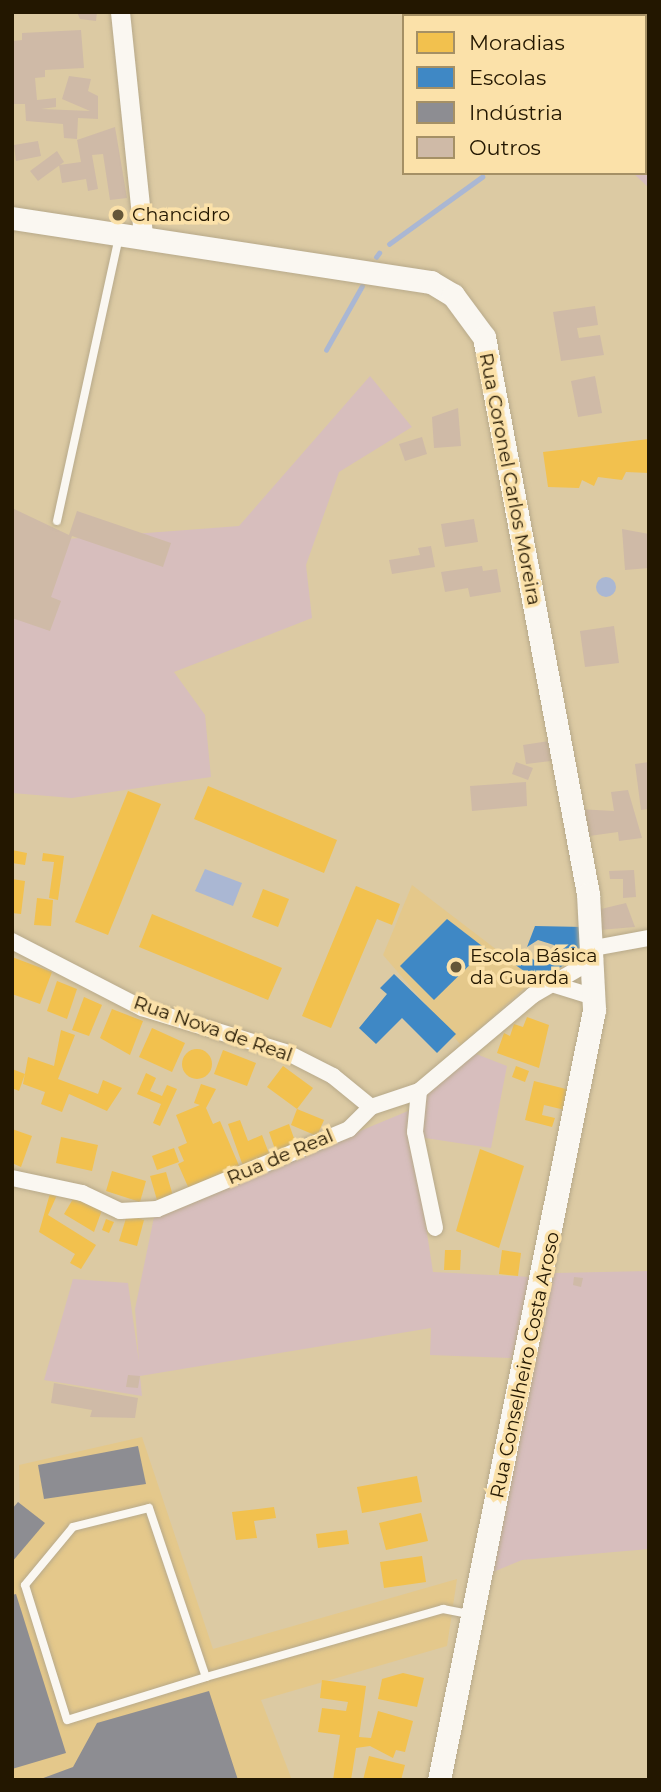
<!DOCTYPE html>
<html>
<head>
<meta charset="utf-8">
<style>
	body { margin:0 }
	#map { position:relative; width:661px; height:1792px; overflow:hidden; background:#dccaa3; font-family:Montserrat,sans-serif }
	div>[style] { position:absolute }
	.built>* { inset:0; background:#e4c88b }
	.green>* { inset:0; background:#d7bebd }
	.water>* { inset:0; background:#aab7d3 }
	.round { border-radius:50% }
	.homes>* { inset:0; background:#f2c14e }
	.schools>* { inset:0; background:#3f88c5 }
	.industry>* { inset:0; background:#8d8d92 }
	.stream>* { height:4.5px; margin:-2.25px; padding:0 2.25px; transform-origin:2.25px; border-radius:2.25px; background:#aab7d3 }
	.building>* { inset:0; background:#cfbaa7 }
	.roads { filter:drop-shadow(0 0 2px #b7a98a) drop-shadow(0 0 2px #b7a98a) }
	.service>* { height:8px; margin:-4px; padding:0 4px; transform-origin:4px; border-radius:4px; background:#faf7f1 }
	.minor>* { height:16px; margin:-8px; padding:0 8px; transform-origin:8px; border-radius:8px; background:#faf7f1 }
	.tertiary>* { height:19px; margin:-9.5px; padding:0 9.5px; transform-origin:9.5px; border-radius:9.5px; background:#faf7f1 }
	.secondary>* { height:23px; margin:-11.5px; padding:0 11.5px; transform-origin:11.5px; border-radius:11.5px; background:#faf7f1 }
	.dots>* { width:19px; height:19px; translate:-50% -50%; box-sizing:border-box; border:4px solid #fbe1a9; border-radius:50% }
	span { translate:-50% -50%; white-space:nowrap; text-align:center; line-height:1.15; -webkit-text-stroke:7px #fbe1a9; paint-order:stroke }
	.poi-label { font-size:19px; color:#231700 }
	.left { translate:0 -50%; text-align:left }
	.street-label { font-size:19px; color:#231700 }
	.frame { position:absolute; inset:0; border:14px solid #231700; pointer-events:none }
	.legend { position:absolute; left:402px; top:14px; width:245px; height:161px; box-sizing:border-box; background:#fbe1a9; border:2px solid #a59065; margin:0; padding:9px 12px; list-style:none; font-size:21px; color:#231700 }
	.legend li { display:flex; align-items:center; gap:14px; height:35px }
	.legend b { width:35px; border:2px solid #a59065 }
</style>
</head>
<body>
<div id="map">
	<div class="built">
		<i style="clip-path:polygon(412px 885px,535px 979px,461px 1045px,383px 955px)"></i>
		<i style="clip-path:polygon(142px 1437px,213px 1649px,457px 1579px,447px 1646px,261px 1700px,292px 1780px,12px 1780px,12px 1520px,20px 1512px,19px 1465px)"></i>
	</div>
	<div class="green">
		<i style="clip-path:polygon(649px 111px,649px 188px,633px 173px,645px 173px)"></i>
		<i style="clip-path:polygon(370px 376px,412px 427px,339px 472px,306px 565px,312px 618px,174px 672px,205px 715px,211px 777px,72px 798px,12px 793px,12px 561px,54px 540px,239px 526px)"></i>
		<i style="clip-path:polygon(471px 1052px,507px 1066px,491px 1148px,412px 1136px,433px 1272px,531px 1277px,512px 1358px,430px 1355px,431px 1328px,140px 1376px,142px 1396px,44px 1380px,73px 1279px,128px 1283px,139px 1362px,135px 1309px,154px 1217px,408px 1111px)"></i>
		<i style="clip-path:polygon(649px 1271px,649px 1549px,522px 1560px,493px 1572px,554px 1273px)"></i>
	</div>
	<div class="water">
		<i class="round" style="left:596px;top:577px;width:20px;height:20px"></i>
		<i style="clip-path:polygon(205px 869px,242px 883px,233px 906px,195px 891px)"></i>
	</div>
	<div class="homes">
		<i style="clip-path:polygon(649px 439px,649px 473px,626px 472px,622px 480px,598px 477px,594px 486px,582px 480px,579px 488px,548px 487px,543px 452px)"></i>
		<i style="clip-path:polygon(208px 786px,337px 840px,324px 873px,194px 819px)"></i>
		<i style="clip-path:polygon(128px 791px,161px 804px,108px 935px,75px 922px)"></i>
		<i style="clip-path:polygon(12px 850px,27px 853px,25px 865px,12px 863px)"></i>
		<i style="clip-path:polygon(43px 853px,64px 856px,58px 900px,49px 898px,54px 862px,42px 861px)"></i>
		<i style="clip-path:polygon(12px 879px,25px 881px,21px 914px,12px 913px)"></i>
		<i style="clip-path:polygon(356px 886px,400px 904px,392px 925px,377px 919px,331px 1028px,302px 1016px)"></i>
		<i style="clip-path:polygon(263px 889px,289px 899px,278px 927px,252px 917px)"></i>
		<i style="clip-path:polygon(37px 898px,53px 900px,51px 926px,34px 925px)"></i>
		<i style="clip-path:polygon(152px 914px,282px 968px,268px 1000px,139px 947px)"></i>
		<i style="clip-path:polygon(12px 957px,52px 972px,40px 1004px,12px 994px)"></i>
		<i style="clip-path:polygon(57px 981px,77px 989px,67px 1019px,47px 1011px)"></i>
		<i style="clip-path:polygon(84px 997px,102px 1005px,89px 1036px,72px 1030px)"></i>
		<i style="clip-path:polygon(112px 1009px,143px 1021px,130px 1055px,100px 1038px)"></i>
		<i style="clip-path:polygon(527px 1017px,549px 1025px,539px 1068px,497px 1053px,504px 1033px,510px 1036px,514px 1024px,523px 1027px)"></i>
		<i style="clip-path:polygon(152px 1028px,185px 1043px,172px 1072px,139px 1057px)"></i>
		<i style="clip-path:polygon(61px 1030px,75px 1035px,58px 1079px,98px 1094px,103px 1080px,122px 1088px,107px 1111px,69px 1094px,62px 1112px,41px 1104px,45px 1092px,23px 1084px,28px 1057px,54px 1066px)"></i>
		<i class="round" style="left:182px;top:1049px;width:30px;height:30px"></i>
		<i style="clip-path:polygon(223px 1050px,256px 1063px,247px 1086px,214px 1074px)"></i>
		<i style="clip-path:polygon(283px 1066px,313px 1088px,297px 1109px,267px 1087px)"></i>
		<i style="clip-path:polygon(516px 1066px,529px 1071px,525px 1082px,512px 1077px)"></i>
		<i style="clip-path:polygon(12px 1069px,25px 1074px,19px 1091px,12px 1088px)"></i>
		<i style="clip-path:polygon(146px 1073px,156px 1078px,150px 1091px,162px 1096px,167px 1085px,177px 1089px,160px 1126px,153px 1123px,161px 1104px,137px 1094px)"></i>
		<i style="clip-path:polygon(534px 1081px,570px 1090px,565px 1110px,544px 1105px,542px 1115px,555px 1118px,552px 1127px,525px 1120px)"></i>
		<i style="clip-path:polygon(201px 1084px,216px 1089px,206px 1108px,213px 1124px,220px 1121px,240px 1168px,189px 1189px,178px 1164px,184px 1161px,178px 1147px,187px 1143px,176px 1115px,200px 1105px,194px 1103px)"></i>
		<i style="clip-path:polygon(297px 1109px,324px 1120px,317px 1136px,291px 1125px)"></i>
		<i style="clip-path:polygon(240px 1120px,248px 1141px,262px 1135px,270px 1156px,243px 1166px,228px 1124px)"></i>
		<i style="clip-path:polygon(289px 1124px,296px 1144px,276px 1152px,269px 1132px)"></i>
		<i style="clip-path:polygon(12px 1129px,32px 1136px,21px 1167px,12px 1163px)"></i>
		<i style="clip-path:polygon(61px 1137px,98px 1145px,92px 1171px,56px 1163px)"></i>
		<i style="clip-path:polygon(174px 1148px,179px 1162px,157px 1170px,152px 1156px)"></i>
		<i style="clip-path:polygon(480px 1149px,524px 1166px,499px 1248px,456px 1231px)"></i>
		<i style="clip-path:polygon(112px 1171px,146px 1181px,140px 1202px,106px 1191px)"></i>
		<i style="clip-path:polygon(166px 1172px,173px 1196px,157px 1200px,150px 1176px)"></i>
		<i style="clip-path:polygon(51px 1190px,58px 1193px,48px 1215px,96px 1245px,81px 1269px,70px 1263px,75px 1254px,39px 1232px)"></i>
		<i style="clip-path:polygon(76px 1194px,102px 1210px,94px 1232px,64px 1214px)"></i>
		<i style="clip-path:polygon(127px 1215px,144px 1220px,137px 1246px,119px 1241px)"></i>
		<i style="clip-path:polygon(106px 1219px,114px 1222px,109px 1233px,102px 1230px)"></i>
		<i style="clip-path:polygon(445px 1250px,461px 1250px,460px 1270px,444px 1270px)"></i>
		<i style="clip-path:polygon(502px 1250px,521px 1253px,518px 1276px,499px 1274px)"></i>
		<i style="clip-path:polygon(417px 1476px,422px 1502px,362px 1513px,357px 1487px)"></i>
		<i style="clip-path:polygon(274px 1507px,276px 1518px,254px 1521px,257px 1538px,236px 1540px,232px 1512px)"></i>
		<i style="clip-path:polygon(421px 1513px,428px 1541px,386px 1550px,379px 1523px)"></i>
		<i style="clip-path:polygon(347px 1530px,349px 1544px,318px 1548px,316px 1534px)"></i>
		<i style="clip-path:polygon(422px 1556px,426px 1582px,384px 1588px,380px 1562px)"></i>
		<i style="clip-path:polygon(403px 1673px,424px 1678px,417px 1707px,378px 1699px,382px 1679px)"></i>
		<i style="clip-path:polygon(322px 1680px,366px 1686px,359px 1737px,371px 1738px,378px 1711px,413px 1721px,405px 1752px,396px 1750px,393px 1758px,370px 1746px,356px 1748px,351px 1780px,333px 1780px,340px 1735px,318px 1732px,322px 1708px,346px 1711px,348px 1702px,320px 1698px)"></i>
		<i style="clip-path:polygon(369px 1756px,405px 1765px,401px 1780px,363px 1780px)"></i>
	</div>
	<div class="schools">
		<i style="clip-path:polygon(447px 919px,486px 949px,434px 1000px,400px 966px)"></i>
		<i style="clip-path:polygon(535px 926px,583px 927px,580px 948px,567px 948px,574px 959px,538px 981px,514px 964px,523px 952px,541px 965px,554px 957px,554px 945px,538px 940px,527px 947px)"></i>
		<i style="clip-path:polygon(394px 974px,456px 1034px,437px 1053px,402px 1018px,376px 1044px,359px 1028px,387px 994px,380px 988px)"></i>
	</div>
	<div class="industry">
		<i style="clip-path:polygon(138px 1446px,146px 1484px,44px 1499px,38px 1465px)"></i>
		<i style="clip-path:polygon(18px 1502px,45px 1523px,12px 1562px,12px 1509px)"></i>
		<i style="clip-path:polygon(16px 1594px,66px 1753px,12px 1769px,12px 1595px)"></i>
		<i style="clip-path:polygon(209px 1691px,238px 1780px,38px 1780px,73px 1767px,97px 1723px)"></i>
	</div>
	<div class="stream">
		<i style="left:645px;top:58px;width:6px;rotate:-45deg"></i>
		<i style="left:389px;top:244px;width:115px;rotate:-35.8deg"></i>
		<i style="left:376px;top:257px;width:5px;rotate:-53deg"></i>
		<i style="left:326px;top:350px;width:73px;rotate:-60.6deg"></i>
	</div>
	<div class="building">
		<i style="clip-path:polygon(77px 12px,97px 12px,96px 21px,80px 19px)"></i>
		<i style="clip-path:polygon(483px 12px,546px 12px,547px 16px,484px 16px)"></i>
		<i style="clip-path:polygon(81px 30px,84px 68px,45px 70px,45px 77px,35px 78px,37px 100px,56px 98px,56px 107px,41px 109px,90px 111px,62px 99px,69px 76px,91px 79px,88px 91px,98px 96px,98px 119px,78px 118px,77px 139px,64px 138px,63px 124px,26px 121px,25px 104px,12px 104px,12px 41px,22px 40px,22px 33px)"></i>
		<i style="clip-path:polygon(115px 127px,127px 198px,110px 200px,103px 154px,92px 155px,98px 189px,88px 191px,86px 179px,62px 183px,59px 165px,81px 162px,77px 140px)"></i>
		<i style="clip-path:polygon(38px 141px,41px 156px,16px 161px,14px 145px)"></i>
		<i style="clip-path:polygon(57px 151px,64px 162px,38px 181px,30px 171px)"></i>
		<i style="clip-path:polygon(595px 306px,598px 325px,577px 328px,579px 338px,600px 335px,604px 355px,561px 361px,553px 312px)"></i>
		<i style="clip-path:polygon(595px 376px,602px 413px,578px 417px,571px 381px)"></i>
		<i style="clip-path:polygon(458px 408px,461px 446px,434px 448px,432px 417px)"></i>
		<i style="clip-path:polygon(422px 437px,427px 454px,405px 461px,399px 444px)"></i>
		<i style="clip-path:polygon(12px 508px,69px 535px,77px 511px,171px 543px,163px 567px,72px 536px,51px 597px,61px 601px,50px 631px,12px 618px)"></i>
		<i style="clip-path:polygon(474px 519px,478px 542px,445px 547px,441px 524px)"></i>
		<i style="clip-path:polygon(622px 529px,649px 534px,649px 568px,625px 570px)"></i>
		<i style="clip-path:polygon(431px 546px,435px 567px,392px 574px,389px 560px,420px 555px,418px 548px)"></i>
		<i style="clip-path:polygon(482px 566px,483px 571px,497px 569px,501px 592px,470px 597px,468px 588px,445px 592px,441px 572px)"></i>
		<i style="clip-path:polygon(614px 626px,619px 663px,585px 667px,580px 631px)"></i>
		<i style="clip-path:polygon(549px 741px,551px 761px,526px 764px,523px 745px)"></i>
		<i style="clip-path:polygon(516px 762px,533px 768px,528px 780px,512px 774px)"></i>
		<i style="clip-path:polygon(649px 762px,649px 809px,641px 810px,635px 764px)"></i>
		<i style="clip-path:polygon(526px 782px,527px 806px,472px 811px,470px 786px)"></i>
		<i style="clip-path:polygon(628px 790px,642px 838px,619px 841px,618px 832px,582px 837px,578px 809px,614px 811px,611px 792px)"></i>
		<i style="clip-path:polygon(634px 870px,636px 897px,623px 898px,623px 879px,610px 879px,609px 871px)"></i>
		<i style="clip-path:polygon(626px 903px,635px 927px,599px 930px,597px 910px)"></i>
		<i style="clip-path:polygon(574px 1277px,583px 1278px,581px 1287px,573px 1285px)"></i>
		<i style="clip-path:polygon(128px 1375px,140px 1376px,138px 1388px,126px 1387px)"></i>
		<i style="clip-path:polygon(54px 1383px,138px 1398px,135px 1418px,90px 1417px,92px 1410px,51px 1403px)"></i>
	</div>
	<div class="roads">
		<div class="service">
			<i style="left:57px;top:521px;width:292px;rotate:-77.7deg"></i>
			<i style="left:206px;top:1677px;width:145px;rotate:162.8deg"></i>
			<i style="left:67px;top:1720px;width:141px;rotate:-107.3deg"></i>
			<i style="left:25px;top:1585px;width:75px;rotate:-50.4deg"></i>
			<i style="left:73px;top:1527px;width:78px;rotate:-14deg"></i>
			<i style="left:149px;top:1508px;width:178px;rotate:71.4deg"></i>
			<i style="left:206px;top:1677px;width:247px;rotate:-16deg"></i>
			<i style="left:443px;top:1609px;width:26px;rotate:11deg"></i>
		</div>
		<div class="minor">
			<i style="left:12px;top:941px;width:146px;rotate:27.3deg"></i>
			<i style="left:142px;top:1008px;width:153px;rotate:17.1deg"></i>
			<i style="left:288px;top:1053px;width:51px;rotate:27.1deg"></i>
			<i style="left:333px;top:1076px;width:49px;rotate:39.2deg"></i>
			<i style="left:594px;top:948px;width:56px;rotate:-10.3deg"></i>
			<i style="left:552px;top:984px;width:44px;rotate:17.2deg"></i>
			<i style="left:419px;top:1091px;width:41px;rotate:95.6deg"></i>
			<i style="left:415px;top:1132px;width:98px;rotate:78.2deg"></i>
			<i style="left:12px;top:1178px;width:72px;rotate:12.1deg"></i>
			<i style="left:82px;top:1193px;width:42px;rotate:25.3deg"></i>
			<i style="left:120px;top:1211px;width:37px;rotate:-3deg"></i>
			<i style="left:157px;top:1209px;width:208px;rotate:-22.6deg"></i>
			<i style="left:349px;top:1129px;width:31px;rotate:-45deg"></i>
			<i style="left:371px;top:1107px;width:51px;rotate:-18.4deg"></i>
			<i style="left:419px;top:1091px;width:149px;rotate:-40.1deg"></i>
			<i style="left:533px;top:995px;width:72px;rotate:-30.1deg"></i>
		</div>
		<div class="tertiary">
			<i style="left:120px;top:12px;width:225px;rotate:84.1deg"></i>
		</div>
		<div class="secondary">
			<i style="left:12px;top:218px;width:424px;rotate:8.7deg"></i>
			<i style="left:431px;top:282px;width:26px;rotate:31deg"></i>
			<i style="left:453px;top:295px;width:52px;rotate:53.6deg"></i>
			<i style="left:484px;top:337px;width:567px;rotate:79.42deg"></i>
			<i style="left:588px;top:894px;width:116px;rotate:87deg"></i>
			<i style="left:594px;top:1010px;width:785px;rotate:101.38deg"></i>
		</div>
	</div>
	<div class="dots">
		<i style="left:118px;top:215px;background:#645639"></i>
		<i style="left:456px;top:967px;background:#645639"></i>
	</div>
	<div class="poi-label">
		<span class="left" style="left:132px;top:215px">Chancidro</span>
		<span class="left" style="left:470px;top:967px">Escola Básica<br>da Guarda</span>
	</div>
	<div class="street-label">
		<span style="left:510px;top:479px;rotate:79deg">Rua Coronel Carlos Moreira</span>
		<span style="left:213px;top:1029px;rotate:19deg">Rua Nova de Real</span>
		<span style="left:280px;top:1157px;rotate:-23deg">Rua de Real</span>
		<span style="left:525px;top:1365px;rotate:-78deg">Rua Conselheiro Costa Aroso</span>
	</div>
	<div class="frame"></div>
	<ul class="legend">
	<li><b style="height:19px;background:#f2c14e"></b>Moradias</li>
	<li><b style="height:19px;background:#3f88c5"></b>Escolas</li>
	<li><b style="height:19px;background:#8d8d92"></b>Indústria</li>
	<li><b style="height:19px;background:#cfbaa7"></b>Outros</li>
	</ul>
</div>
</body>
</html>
